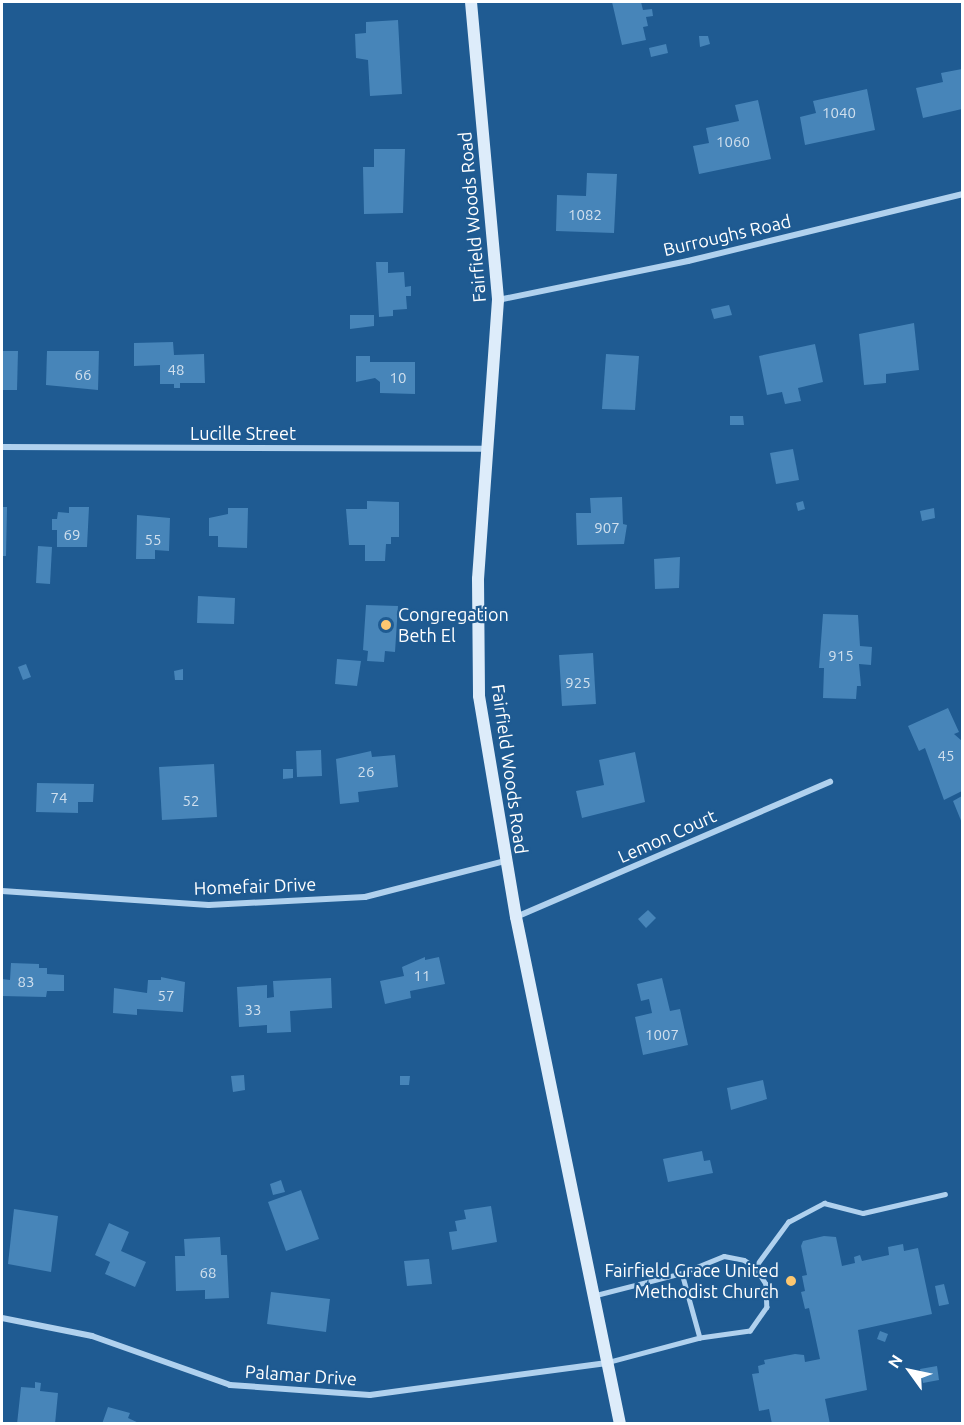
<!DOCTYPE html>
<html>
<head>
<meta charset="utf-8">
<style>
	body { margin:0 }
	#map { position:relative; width:964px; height:1425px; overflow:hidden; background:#1f5b92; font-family:Ubuntu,sans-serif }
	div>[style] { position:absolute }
	.building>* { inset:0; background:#4785b9 }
	.service>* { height:4.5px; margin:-2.25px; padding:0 2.25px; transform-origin:2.25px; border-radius:2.25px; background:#b0d1ee }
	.minor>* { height:6px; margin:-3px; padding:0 3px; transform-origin:3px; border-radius:3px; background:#b0d1ee }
	.secondary>* { height:12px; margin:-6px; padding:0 6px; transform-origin:6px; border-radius:6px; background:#ddecfa }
	.dots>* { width:16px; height:16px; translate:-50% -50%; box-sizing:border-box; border:3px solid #1f5b92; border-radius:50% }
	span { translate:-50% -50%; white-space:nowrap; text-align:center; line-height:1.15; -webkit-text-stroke:4.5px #1f5b92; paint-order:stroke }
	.number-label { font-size:15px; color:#d1e0ee }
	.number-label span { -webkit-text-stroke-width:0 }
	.street-label { font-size:18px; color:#fff }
	.poi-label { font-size:18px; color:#fff }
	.left { translate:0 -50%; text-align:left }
	.right { translate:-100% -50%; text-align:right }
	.frame { position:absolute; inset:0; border:3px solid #fff; pointer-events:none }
	.north { position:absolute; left:880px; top:1341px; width:60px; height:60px; -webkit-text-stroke:4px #1f5b92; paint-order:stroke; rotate:303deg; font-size:16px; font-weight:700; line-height:24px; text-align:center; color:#fff }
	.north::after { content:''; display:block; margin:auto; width:21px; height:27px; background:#fff; clip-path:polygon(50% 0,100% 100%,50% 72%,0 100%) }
</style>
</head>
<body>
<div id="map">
	<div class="building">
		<i style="clip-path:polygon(612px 2px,641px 2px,643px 10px,652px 9px,653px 16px,646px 17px,648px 26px,643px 27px,646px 40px,622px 45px)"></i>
		<i style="clip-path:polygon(398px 20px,402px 94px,370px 96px,368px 60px,356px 58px,355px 34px,366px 33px,366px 22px)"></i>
		<i style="clip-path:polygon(699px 36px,708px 36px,710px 44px,700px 47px)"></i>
		<i style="clip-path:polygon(666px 44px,668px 53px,651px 57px,649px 48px)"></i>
		<i style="clip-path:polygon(962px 69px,962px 109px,923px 118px,916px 88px,943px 82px,941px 73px)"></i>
		<i style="clip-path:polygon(867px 89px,875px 130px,805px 145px,800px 117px,816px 113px,813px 101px)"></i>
		<i style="clip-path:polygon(758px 100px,771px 159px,699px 174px,693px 146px,709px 143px,706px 128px,739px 121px,735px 105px)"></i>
		<i style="clip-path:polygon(374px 149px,405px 149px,403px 213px,364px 214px,363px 167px,374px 167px)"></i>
		<i style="clip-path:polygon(587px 173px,617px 174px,614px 233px,556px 231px,557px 195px,586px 196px)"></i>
		<i style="clip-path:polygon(376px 262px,388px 262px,388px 273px,404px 272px,405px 287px,411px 286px,411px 296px,406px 296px,407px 309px,393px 310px,393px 316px,379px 317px)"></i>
		<i style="clip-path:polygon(729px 305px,732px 315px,714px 319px,711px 309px)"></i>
		<i style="clip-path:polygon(350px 315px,374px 315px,374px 326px,350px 329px)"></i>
		<i style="clip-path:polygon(914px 323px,919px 370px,886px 374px,886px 383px,864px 385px,859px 334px)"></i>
		<i style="clip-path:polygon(173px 342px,174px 355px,204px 354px,205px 383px,180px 383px,180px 388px,174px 388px,174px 384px,160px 384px,160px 365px,134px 366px,134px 343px)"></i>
		<i style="clip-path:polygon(815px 344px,823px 382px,798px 388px,801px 401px,785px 404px,782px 392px,767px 395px,759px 356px)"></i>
		<i style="clip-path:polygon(2px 351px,18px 351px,17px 390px,2px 390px)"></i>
		<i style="clip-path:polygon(47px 351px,99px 351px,98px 390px,46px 385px)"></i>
		<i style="clip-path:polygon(606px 354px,639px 356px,635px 410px,602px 409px)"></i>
		<i style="clip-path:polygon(356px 356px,370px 356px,370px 362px,415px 362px,415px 394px,380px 393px,380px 382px,375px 378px,356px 382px)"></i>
		<i style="clip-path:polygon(730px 416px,743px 416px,744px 425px,730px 425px)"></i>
		<i style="clip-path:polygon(793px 449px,799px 480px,776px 484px,770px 453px)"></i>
		<i style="clip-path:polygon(622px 497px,623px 524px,627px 525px,624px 544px,577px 545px,576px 513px,591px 513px,590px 498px)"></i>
		<i style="clip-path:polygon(367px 501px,399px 502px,399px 537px,391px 537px,391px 544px,386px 544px,385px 561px,365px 561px,365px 545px,349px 545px,346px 509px,367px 509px)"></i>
		<i style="clip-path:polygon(803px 501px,805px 509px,798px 511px,796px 503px)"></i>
		<i style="clip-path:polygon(2px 507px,7px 507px,6px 556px,2px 556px)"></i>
		<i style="clip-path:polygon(69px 507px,89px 507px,87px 547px,57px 547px,57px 530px,52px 530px,52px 519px,57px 519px,58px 512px,69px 513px)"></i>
		<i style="clip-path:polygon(228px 508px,248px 508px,247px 548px,218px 547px,218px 536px,209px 536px,209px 518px,228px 514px)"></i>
		<i style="clip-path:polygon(934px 508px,935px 518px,922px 521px,920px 511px)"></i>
		<i style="clip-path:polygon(137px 515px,170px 518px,169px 551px,155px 550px,155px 559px,136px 559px)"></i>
		<i style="clip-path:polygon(38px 546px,52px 547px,50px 584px,36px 583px)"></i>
		<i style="clip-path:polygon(680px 557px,679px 588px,655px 589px,654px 559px)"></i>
		<i style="clip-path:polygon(198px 596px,235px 598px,234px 624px,197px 623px)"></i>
		<i style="clip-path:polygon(366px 605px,398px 606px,395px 652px,385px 651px,384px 662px,367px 661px,368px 651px,363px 650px)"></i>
		<i style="clip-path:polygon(823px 614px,858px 615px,860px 646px,872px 647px,871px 665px,859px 664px,861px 686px,857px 686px,856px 699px,823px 698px,824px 668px,819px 668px)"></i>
		<i style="clip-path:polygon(593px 653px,596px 704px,562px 706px,559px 655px)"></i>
		<i style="clip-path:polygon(337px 659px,361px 661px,357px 686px,335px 684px)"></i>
		<i style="clip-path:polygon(26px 664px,31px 677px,23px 680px,18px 667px)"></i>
		<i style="clip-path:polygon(183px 669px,183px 680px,175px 680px,174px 671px)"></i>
		<i style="clip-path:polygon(948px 708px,959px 732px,954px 734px,962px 741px,962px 791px,944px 800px,925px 748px,919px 751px,908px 726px)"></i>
		<i style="clip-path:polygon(321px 750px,322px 776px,297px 777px,296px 751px)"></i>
		<i style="clip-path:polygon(371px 751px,372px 757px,395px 755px,398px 787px,358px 792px,359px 802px,340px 804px,336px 759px)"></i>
		<i style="clip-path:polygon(635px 752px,645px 802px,582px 818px,576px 791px,604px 785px,599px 760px)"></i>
		<i style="clip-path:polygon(214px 764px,217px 817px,162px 820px,159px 767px)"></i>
		<i style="clip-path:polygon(283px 769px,293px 769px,293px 778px,283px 779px)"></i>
		<i style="clip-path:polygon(37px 783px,94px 784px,93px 802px,78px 802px,78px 813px,36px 812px)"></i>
		<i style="clip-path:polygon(962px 796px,962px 823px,953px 801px)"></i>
		<i style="clip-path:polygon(648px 910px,656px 918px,646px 928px,638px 919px)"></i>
		<i style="clip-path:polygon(425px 957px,425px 960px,439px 957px,445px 984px,410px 991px,411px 998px,385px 1004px,380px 981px,404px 976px,402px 967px)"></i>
		<i style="clip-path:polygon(11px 963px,39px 964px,39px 968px,47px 968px,47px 974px,64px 975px,64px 991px,47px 991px,46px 997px,2px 996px,2px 979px,10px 980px)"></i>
		<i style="clip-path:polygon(161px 977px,185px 982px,183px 1012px,137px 1009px,137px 1015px,113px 1013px,114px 988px,147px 993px,148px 980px,161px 980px)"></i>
		<i style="clip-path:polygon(331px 978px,332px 1008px,290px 1011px,291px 1032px,267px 1033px,267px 1025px,239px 1027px,237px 987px,267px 985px,267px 998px,274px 997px,273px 981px)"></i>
		<i style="clip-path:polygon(662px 978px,670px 1011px,680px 1009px,688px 1045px,643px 1055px,635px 1017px,652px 1013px,649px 999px,641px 1001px,637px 984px)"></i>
		<i style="clip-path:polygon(244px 1075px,245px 1090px,233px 1092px,231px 1076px)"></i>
		<i style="clip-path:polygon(400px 1076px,410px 1076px,409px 1085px,400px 1085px)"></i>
		<i style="clip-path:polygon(763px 1080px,767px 1099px,731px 1110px,727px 1088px)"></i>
		<i style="clip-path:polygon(702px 1151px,704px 1161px,710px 1160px,713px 1173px,668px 1182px,663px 1159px)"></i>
		<i style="clip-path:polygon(281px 1180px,285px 1192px,273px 1195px,270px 1184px)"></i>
		<i style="clip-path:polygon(301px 1190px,319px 1239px,286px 1251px,268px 1202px)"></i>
		<i style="clip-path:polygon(491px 1206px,497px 1242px,452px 1250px,449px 1232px,457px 1231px,455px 1221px,466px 1219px,464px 1210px)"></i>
		<i style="clip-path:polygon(14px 1209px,58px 1216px,51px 1272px,8px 1264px)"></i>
		<i style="clip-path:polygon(109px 1223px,129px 1232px,121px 1251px,146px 1262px,135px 1287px,105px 1274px,110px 1262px,95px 1255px)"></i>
		<i style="clip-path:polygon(824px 1236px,836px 1237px,842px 1266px,855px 1263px,854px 1257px,860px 1255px,862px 1261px,889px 1255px,888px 1247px,903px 1244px,904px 1251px,918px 1248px,932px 1314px,858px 1330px,867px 1390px,825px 1399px,830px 1424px,772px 1424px,769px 1409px,759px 1411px,752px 1374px,759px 1373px,758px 1366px,765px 1364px,764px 1360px,795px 1354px,804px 1355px,805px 1362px,820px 1359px,809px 1308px,805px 1309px,801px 1292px,805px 1291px,802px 1276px,807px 1275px,801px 1246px,803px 1241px)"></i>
		<i style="clip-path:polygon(220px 1237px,221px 1255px,227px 1255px,229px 1298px,205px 1299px,205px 1290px,176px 1291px,175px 1256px,185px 1256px,184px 1239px)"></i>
		<i style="clip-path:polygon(429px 1259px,432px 1284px,407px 1286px,404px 1261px)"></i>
		<i style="clip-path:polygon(944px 1284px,949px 1304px,939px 1306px,935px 1286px)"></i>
		<i style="clip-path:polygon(271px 1292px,330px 1299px,326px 1332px,267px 1324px)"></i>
		<i style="clip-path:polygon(880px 1331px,888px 1334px,885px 1342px,877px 1339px)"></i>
		<i style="clip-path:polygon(937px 1366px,939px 1380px,923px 1383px,920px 1369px)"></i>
		<i style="clip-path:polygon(35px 1382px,41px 1383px,40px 1391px,58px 1393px,55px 1424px,17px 1424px,21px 1387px,35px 1388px)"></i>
		<i style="clip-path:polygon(108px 1407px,130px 1413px,128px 1418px,141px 1424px,102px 1424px)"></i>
	</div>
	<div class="service">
		<i style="left:755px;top:1267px;width:56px;rotate:-53.7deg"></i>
		<i style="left:788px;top:1222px;width:41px;rotate:-27.8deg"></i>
		<i style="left:824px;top:1203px;width:40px;rotate:14.4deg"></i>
		<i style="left:863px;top:1213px;width:84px;rotate:-13deg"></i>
		<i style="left:682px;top:1273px;width:67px;rotate:74.5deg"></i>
		<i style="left:596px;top:1295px;width:89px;rotate:-14.3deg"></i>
		<i style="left:682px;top:1273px;width:45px;rotate:-22deg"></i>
		<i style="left:724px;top:1256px;width:20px;rotate:11deg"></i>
		<i style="left:744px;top:1260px;width:13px;rotate:32deg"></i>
		<i style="left:755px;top:1267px;width:20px;rotate:57deg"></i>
		<i style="left:766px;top:1284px;width:23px;rotate:88deg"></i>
		<i style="left:767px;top:1307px;width:29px;rotate:125deg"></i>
		<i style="left:750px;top:1331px;width:50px;rotate:172deg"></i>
		<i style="left:700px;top:1338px;width:93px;rotate:165.1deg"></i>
	</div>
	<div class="minor">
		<i style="left:498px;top:300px;width:194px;rotate:-11.6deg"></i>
		<i style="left:688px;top:261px;width:282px;rotate:-13.7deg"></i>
		<i style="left:2px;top:447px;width:483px;rotate:0.2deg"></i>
		<i style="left:2px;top:891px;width:207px;rotate:3.9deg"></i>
		<i style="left:209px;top:905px;width:156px;rotate:-2.9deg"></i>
		<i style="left:365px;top:897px;width:145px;rotate:-14.4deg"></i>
		<i style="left:516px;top:917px;width:342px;rotate:-23.3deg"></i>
		<i style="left:2px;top:1318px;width:92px;rotate:11.3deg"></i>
		<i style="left:92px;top:1336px;width:146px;rotate:19.5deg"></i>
		<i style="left:230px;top:1385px;width:140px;rotate:4.1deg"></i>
		<i style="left:370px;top:1395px;width:239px;rotate:-7.7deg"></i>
	</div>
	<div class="secondary">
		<i style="left:471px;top:2px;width:299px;rotate:84.8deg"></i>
		<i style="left:498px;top:300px;width:280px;rotate:94.1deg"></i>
		<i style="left:478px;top:579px;width:117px;rotate:89.5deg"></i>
		<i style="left:479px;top:696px;width:224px;rotate:80.5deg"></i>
		<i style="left:516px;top:917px;width:518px;rotate:78.41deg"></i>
	</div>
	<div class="dots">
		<i style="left:386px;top:625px;background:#fcc770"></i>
		<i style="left:791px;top:1281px;background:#fcc770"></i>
	</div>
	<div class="number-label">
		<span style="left:839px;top:113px">1040</span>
		<span style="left:733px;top:142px">1060</span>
		<span style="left:585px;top:215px">1082</span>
		<span style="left:176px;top:370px">48</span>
		<span style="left:83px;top:375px">66</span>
		<span style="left:398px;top:378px">10</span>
		<span style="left:607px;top:528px">907</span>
		<span style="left:72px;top:535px">69</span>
		<span style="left:153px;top:540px">55</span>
		<span style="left:841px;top:656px">915</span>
		<span style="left:578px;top:683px">925</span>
		<span style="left:946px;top:756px">45</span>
		<span style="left:366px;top:772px">26</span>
		<span style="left:59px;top:798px">74</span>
		<span style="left:191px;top:801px">52</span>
		<span style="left:422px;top:976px">11</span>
		<span style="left:26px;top:982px">83</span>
		<span style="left:166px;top:996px">57</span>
		<span style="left:253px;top:1010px">33</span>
		<span style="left:662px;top:1035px">1007</span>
		<span style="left:208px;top:1273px">68</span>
	</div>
	<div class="street-label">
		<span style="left:472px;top:217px;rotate:-95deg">Fairfield Woods Road</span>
		<span style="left:727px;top:235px;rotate:-13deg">Burroughs Road</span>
		<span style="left:243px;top:433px">Lucille Street</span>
		<span style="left:510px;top:769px;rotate:82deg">Fairfield Woods Road</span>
		<span style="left:667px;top:836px;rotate:-24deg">Lemon Court</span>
		<span style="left:255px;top:886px;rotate:-2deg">Homefair Drive</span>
		<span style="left:301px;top:1375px;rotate:4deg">Palamar Drive</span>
	</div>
	<div class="poi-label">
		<span class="left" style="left:398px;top:625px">Congregation<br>Beth El</span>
		<span class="right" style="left:779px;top:1281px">Fairfield Grace United<br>Methodist Church</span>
	</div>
	<div class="frame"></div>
	<div class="north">N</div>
</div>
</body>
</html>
